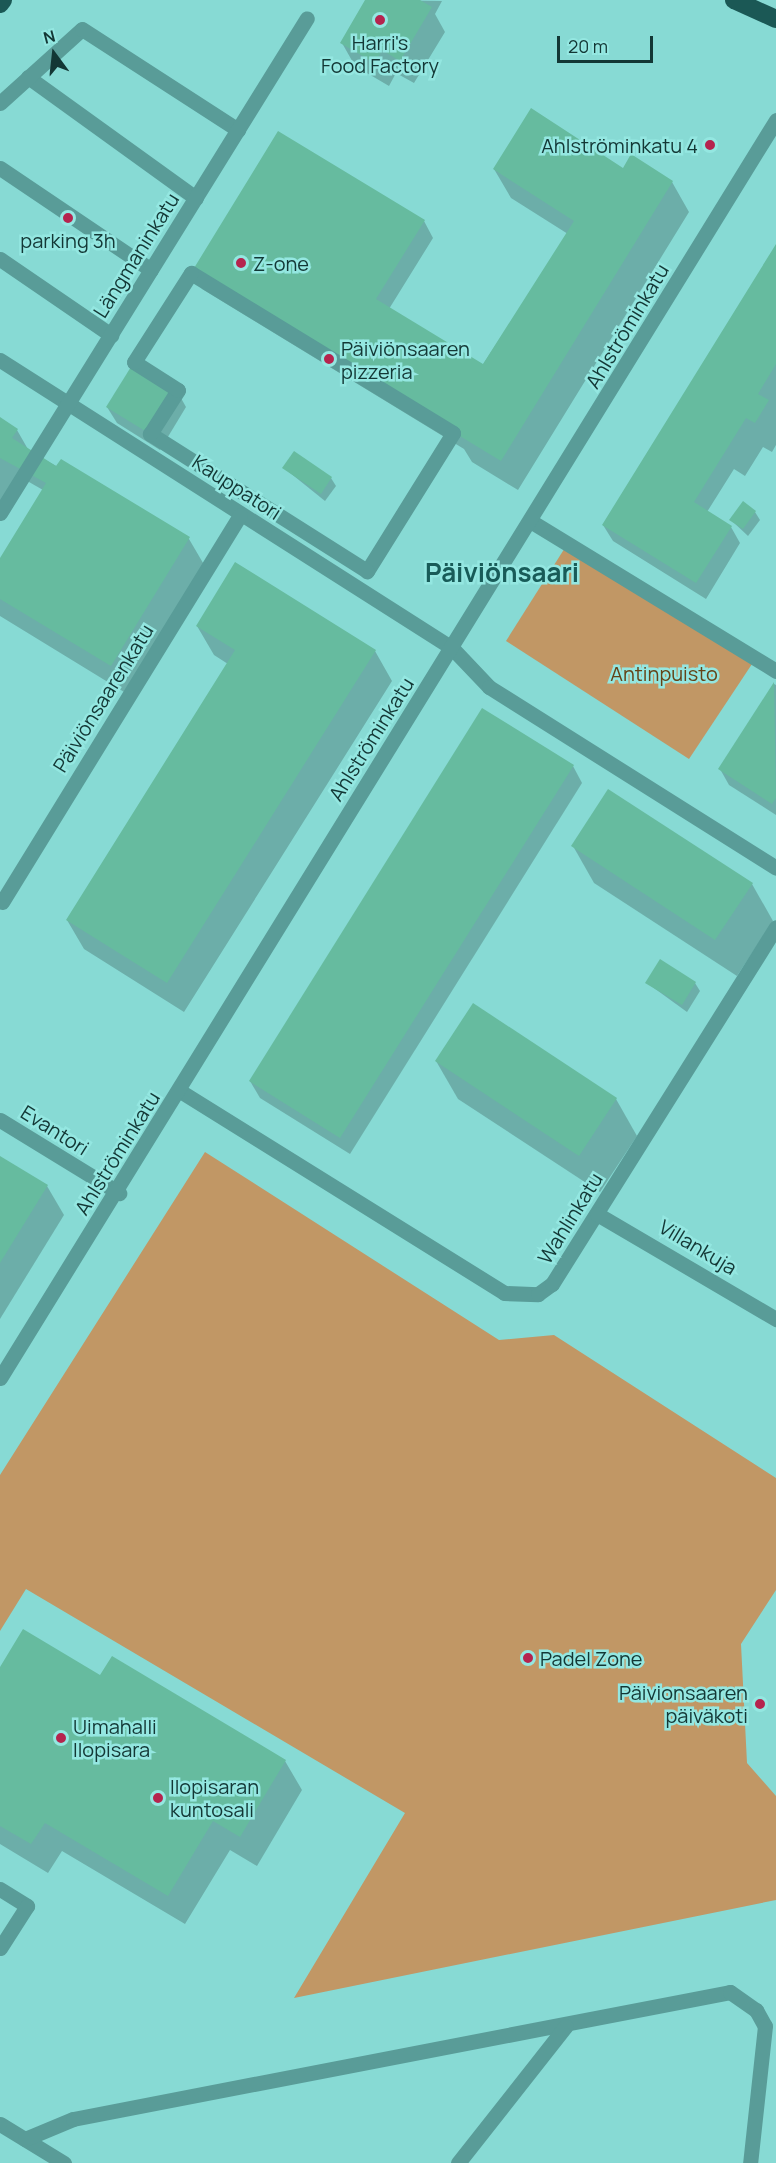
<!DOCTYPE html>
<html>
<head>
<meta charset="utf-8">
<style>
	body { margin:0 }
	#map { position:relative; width:776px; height:2163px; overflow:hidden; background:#87dad4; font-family:Manrope,sans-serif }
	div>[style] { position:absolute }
	.green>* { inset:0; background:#c19765 }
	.shadow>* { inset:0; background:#0003 }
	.building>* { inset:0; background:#66bb9f }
	.minor>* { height:15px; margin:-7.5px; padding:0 7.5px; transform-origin:7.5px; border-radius:7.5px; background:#599c98 }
	.highway>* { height:18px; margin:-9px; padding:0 9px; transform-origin:9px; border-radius:9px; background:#1b5855 }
	.dots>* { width:16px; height:16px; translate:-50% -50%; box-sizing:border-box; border:3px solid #94e7e1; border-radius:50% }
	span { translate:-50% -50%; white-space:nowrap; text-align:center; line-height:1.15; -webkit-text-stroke:5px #94e7e1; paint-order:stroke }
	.poi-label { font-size:20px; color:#133735 }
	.right { translate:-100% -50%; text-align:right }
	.left { translate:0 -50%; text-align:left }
	.street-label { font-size:20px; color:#133735 }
	.park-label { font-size:20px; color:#644317 }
	.district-label { font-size:26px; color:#185b58; font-weight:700 }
	.north { position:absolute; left:24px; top:24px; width:60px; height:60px; -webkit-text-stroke:4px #94e7e1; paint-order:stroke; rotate:345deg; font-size:16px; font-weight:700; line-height:24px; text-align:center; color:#133735 }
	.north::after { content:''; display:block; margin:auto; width:21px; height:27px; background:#133735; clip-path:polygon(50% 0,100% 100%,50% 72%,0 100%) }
	.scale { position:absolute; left:557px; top:36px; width:96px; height:27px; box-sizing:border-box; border:3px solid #133735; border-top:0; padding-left:8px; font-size:18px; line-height:21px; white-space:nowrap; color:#133735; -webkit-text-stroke:4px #94e7e1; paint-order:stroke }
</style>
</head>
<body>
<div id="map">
	<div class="green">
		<i style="clip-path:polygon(568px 543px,754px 661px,689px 759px,506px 641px)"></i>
		<i style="clip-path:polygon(205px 1152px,499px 1340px,554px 1335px,776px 1478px,776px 1590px,741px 1644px,747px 1763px,776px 1796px,776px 1900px,294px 1998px,405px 1813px,26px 1589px,0 1631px,0 1475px)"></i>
	</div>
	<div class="shadow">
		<i style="clip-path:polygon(367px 0,442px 1px,435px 14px,445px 32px,414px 83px,396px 73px,389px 86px,355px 66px,342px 43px)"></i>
		<i style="clip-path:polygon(494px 169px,623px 170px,672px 182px,689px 212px,518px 490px,472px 462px,464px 449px,202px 289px,192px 273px,424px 221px,433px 238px,389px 309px,482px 366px,568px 234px,511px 198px)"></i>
		<i style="clip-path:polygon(776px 247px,776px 445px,772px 452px,763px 447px,745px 476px,734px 469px,707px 512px,731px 527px,740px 543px,706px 599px,613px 541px,603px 525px)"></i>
		<i style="clip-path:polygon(177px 391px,186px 407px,160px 450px,117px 423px,107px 407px)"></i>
		<i style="clip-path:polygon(0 419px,17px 430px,29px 451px,189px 539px,206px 568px,129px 695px,0 616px,0 561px,43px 490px,22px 478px,0 506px)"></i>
		<i style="clip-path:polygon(284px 468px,331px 478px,336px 486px,325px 501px)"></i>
		<i style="clip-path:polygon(755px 512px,760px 520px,748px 536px,731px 520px)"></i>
		<i style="clip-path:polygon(236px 564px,375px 651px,392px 681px,184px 1012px,84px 949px,67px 920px,228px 664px,214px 655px,197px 626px)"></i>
		<i style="clip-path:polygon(774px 684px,776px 685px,776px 815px,729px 785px,720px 769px)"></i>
		<i style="clip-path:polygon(573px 766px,582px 783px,350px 1154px,260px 1098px,250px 1081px)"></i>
		<i style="clip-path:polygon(573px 846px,752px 884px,773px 921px,737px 976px,594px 883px)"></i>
		<i style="clip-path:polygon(647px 983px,695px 983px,700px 991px,687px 1012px)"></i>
		<i style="clip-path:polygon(436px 1061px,616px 1099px,637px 1136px,600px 1192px,458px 1099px)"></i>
		<i style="clip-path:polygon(0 1158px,47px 1186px,64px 1215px,0 1319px)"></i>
		<i style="clip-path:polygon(0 1670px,285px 1761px,302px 1790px,257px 1866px,230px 1850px,185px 1924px,62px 1851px,48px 1873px,0 1844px)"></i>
	</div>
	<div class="building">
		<i style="clip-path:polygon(365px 0,420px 0,432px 7px,400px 61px,382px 50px,375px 63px,340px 43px)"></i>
		<i style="clip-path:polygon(531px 108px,623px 168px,631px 154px,673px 181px,501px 461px,191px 273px,278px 131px,425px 220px,376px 299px,483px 364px,574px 221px,493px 169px)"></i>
		<i style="clip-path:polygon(776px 244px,776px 364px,758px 394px,769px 400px,755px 423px,746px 418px,694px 502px,732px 526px,696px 583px,602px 525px)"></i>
		<i style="clip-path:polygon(134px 362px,178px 390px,150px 434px,106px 407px)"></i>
		<i style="clip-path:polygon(0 417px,18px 429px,12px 438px,56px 466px,61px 459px,190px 537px,111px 666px,0 599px,0 558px,46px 483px,0 458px)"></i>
		<i style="clip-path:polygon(294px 451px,332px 477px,321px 494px,282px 468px)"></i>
		<i style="clip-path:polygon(743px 501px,756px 511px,743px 529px,729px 520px)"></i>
		<i style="clip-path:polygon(235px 562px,376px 650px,167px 983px,66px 920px,235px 650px,196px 626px)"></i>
		<i style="clip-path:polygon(774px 682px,776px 798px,772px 804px,718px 769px)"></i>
		<i style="clip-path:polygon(482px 708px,574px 765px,340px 1138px,249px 1081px)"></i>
		<i style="clip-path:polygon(608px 789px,753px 883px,715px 940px,571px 846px)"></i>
		<i style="clip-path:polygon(660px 959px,696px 982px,682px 1005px,645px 983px)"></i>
		<i style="clip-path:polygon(473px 1003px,617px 1098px,579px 1156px,435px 1061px)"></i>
		<i style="clip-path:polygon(0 1156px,48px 1185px,0 1263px)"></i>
		<i style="clip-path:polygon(23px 1629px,100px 1675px,112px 1656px,286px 1760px,240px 1837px,213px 1821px,168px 1896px,45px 1823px,31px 1844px,0 1826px,0 1667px)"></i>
	</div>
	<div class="minor">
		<i style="left:28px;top:77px;width:207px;rotate:35.8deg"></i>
		<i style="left:0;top:103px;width:110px;rotate:-42.1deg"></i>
		<i style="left:82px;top:29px;width:186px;rotate:32.9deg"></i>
		<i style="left:0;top:168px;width:182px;rotate:34deg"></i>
		<i style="left:0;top:259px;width:135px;rotate:34.4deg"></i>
		<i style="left:191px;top:273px;width:307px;rotate:31.4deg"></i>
		<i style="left:453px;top:433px;width:163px;rotate:121.9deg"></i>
		<i style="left:367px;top:571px;width:257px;rotate:-147.7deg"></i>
		<i style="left:150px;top:434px;width:52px;rotate:-57.5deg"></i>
		<i style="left:178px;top:390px;width:52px;rotate:-147.5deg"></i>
		<i style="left:134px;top:362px;width:106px;rotate:-57.4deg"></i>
		<i style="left:0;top:360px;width:536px;rotate:32.5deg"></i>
		<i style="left:452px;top:648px;width:54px;rotate:46.5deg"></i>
		<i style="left:489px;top:687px;width:339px;rotate:32.2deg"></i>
		<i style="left:0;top:513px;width:582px;rotate:-58.19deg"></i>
		<i style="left:532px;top:522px;width:286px;rotate:31.4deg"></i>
		<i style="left:2px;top:902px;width:454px;rotate:-58.4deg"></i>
		<i style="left:180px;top:1091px;width:382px;rotate:31.9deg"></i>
		<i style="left:504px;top:1293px;width:34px;rotate:2deg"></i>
		<i style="left:538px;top:1294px;width:17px;rotate:-36deg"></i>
		<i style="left:552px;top:1284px;width:421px;rotate:-57.9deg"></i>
		<i style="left:0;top:1120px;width:140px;rotate:31.5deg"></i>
		<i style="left:597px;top:1214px;width:208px;rotate:30.4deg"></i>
		<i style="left:0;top:1378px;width:1478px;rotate:-58.33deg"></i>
		<i style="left:0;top:1889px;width:32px;rotate:32deg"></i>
		<i style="left:27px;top:1906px;width:50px;rotate:122.7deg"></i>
		<i style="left:0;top:2124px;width:75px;rotate:31.4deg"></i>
		<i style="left:25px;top:2139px;width:52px;rotate:-22.6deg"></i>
		<i style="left:73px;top:2119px;width:669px;rotate:-10.94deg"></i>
		<i style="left:730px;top:1992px;width:32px;rotate:35deg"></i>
		<i style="left:756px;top:2010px;width:18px;rotate:61deg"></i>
		<i style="left:765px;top:2026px;width:138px;rotate:96.2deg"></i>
		<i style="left:458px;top:2163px;width:174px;rotate:-51.8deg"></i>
	</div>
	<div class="highway">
		<i style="left:734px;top:0;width:46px;rotate:24.3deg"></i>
		<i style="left:0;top:4px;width:5px;rotate:-53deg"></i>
	</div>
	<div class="dots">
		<i style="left:380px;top:20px;background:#b5244e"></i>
		<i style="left:710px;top:145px;background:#b5244e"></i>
		<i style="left:68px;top:218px;background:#b5244e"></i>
		<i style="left:241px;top:263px;background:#b5244e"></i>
		<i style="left:329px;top:359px;background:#b5244e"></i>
		<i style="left:528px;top:1658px;background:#b5244e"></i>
		<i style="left:760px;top:1704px;background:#b5244e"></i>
		<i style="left:61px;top:1738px;background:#b5244e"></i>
		<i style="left:158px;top:1798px;background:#b5244e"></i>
	</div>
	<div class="poi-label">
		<span style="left:380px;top:54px">Harri's<br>Food Factory</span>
		<span class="right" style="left:698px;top:145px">Ahlströminkatu 4</span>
		<span style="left:68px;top:240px">parking 3h</span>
		<span class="left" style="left:253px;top:263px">Z-one</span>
		<span class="left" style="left:341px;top:360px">Päiviönsaaren<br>pizzeria</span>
		<span class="left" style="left:540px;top:1658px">Padel Zone</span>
		<span class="right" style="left:748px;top:1704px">Päivionsaaren<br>päiväkoti</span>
		<span class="left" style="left:73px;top:1738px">Uimahalli<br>Ilopisara</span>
		<span class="left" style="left:170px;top:1798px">Ilopisaran<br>kuntosali</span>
	</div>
	<div class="street-label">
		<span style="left:136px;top:255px;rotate:-58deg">Längmaninkatu</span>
		<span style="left:627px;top:326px;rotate:-59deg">Ahlströminkatu</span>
		<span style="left:237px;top:487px;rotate:33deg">Kauppatori</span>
		<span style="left:103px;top:698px;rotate:-58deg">Päiviönsaarenkatu</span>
		<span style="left:371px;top:739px;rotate:-58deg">Ahlströminkatu</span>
		<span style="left:55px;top:1130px;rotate:32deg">Evantori</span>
		<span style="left:117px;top:1153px;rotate:-58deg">Ahlströminkatu</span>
		<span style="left:570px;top:1218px;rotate:-58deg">Wahlinkatu</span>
		<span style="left:698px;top:1247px;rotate:31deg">Villankuja</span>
	</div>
	<div class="park-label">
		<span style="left:664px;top:673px">Antinpuisto</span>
	</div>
	<div class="district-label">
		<span style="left:502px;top:573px">Päiviönsaari</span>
	</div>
	<div class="north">N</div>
	<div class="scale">20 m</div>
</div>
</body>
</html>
